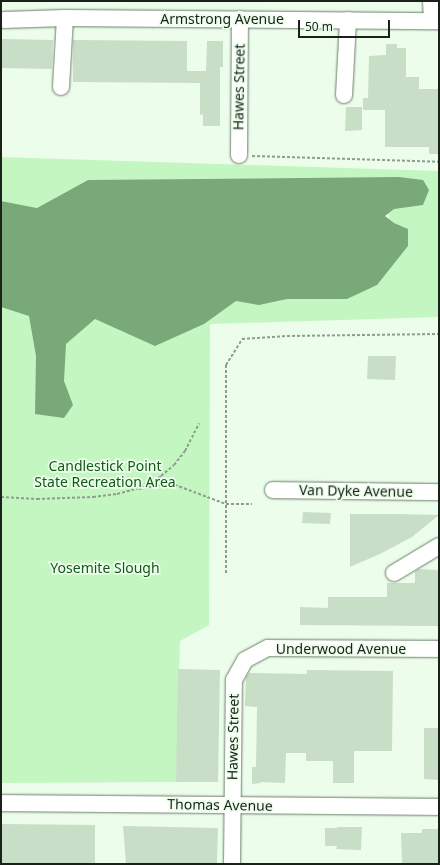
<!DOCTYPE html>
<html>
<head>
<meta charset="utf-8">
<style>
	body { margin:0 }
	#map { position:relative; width:440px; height:865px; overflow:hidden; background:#ecfeeb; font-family:"Noto Sans",sans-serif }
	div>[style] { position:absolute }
	.green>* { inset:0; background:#c4f6c2 }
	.water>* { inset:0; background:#79a978 }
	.building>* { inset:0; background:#c8dec7 }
	.path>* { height:2px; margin-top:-1px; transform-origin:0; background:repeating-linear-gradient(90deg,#8f9c8e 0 3px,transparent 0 5px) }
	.roads { filter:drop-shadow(0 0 1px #6a7d69) drop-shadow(0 0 1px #6a7d69) }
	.minor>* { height:16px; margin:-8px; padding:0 8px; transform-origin:8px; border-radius:8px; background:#fff }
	span { translate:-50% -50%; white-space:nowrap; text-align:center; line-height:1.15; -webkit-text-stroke:3.5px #ecfeeb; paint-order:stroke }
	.street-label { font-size:14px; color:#192119 }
	.park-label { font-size:14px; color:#135818 }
	.frame { position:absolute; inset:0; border:2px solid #192119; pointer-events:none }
	.scale { position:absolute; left:298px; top:20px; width:92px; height:18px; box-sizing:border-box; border:2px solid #192119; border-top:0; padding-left:5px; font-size:12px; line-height:14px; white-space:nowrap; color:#192119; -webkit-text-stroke:3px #ecfeeb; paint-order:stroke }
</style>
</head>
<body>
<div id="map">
	<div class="green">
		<i style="clip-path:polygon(1px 157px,439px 171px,439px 317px,210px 324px,209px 625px,180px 641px,176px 782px,1px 783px,1px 307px,4px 308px,390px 229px,385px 185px,88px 180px,37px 208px,1px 201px)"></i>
	</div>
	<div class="water">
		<i style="clip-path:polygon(399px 177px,423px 180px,429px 190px,423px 205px,394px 209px,385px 216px,394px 223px,408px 229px,408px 246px,377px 285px,347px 299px,287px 299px,259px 305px,236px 301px,204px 324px,155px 346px,95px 319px,66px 344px,64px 381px,73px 405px,64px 418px,35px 414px,36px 356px,29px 316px,1px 307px,1px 201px,37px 208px,88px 180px)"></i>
	</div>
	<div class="building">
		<i style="clip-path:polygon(1px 39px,53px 40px,52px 69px,1px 68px)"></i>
		<i style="clip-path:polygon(73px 40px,187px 41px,187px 71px,206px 71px,207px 41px,223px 41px,223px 67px,220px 67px,220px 126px,203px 126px,203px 114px,200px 115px,200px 83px,73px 82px)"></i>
		<i style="clip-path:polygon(386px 44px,397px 44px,397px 48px,406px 48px,406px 77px,419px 77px,419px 89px,439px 89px,439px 154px,429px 154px,429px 147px,385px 147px,385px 110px,363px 110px,363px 98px,368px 98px,369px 56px,386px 55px)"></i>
		<i style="clip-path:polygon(346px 107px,362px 107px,362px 130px,345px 131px)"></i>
		<i style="clip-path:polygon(368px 356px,396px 356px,395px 380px,367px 379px)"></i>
		<i style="clip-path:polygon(303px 512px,331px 513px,330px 524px,302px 523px)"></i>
		<i style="clip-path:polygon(350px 514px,397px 514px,439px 515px,412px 537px,380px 554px,350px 567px)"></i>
		<i style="clip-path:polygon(419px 569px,439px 570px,439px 626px,300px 625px,300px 607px,328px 608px,328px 597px,387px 597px,387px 583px,415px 583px,415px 571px)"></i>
		<i style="clip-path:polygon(178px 669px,220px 670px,218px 782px,176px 782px)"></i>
		<i style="clip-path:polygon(307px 670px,393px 671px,392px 751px,354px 751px,354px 783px,333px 783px,333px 761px,306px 761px,306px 753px,286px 753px,285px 783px,261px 782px,261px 783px,252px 784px,252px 767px,256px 767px,257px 707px,245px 706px,246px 677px,249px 673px,307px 674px)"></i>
		<i style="clip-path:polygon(424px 728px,439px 728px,439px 780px,424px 779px)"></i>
		<i style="clip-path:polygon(1px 824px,95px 825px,95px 864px,1px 864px)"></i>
		<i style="clip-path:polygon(123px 826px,218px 828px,217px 864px,126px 864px)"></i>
		<i style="clip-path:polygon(337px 827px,362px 827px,361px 850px,336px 849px,337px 846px,325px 846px,325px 828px,337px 828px)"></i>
		<i style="clip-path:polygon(422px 829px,439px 829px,439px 864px,402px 864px,401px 833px,422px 833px)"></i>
	</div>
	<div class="path">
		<i style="left:252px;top:156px;width:187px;rotate:1.8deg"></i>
		<i style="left:139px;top:489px;width:32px;rotate:-11deg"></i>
		<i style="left:170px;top:483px;width:60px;rotate:20.6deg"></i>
		<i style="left:226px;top:504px;width:26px"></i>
		<i style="left:1px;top:497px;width:36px;rotate:3deg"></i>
		<i style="left:37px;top:499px;width:56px;rotate:-2deg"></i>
		<i style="left:93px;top:497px;width:24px;rotate:-7deg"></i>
		<i style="left:117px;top:494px;width:20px;rotate:-15deg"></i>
		<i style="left:136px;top:489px;width:28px;rotate:-27deg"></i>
		<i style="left:161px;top:476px;width:17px;rotate:-40deg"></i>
		<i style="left:174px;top:465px;width:18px;rotate:-52deg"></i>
		<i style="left:185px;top:451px;width:31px;rotate:-63deg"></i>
		<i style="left:226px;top:573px;width:208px;rotate:-90deg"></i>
		<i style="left:226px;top:365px;width:31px;rotate:-58deg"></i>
		<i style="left:242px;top:339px;width:45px;rotate:-3.8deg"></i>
		<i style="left:287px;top:336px;width:152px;rotate:-0.8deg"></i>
	</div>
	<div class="roads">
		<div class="minor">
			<i style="left:431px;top:1px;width:20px;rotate:87deg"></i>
			<i style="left:4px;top:20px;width:61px;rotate:-1.9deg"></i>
			<i style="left:65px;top:18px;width:374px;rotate:0.5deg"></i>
			<i style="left:61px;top:87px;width:69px;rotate:-86.7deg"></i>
			<i style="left:344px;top:95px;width:75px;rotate:-86.9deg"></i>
			<i style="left:239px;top:155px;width:136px;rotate:-89.6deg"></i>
			<i style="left:273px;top:490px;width:166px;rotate:0.7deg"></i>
			<i style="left:394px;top:573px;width:52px;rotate:-31deg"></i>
			<i style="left:1px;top:803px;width:438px;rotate:0.5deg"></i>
			<i style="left:232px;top:864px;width:184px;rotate:-89.4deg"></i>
			<i style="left:234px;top:680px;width:23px;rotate:-61deg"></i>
			<i style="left:245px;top:660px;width:26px;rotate:-28deg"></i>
			<i style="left:268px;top:648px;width:171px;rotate:0.3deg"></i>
		</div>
	</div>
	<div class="street-label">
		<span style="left:222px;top:19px">Armstrong Avenue</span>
		<span style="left:239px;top:87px;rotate:-89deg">Hawes Street</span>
		<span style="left:356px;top:491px;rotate:1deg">Van Dyke Avenue</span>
		<span style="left:341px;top:649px">Underwood Avenue</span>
		<span style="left:233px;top:737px;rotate:-89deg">Hawes Street</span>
		<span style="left:220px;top:805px;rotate:1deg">Thomas Avenue</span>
	</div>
	<div class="park-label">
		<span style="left:105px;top:474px">Candlestick Point<br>State Recreation Area</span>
		<span style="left:105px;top:568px">Yosemite Slough</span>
	</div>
	<div class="frame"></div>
	<div class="scale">50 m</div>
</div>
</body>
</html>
